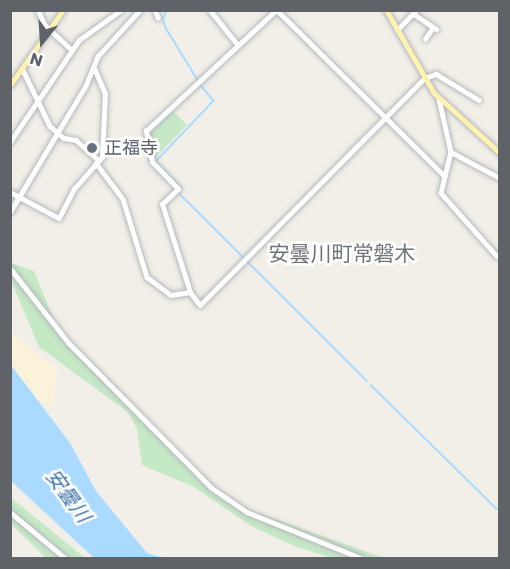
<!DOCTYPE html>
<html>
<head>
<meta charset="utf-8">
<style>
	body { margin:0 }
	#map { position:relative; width:510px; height:569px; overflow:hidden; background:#f1efe8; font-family:Poppins,"Noto Sans JP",sans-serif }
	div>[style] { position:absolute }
	.green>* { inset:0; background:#c5e8c5 }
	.sand>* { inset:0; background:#fbf3d9 }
	.water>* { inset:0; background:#aadaff }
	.stream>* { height:1.5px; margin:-0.75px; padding:0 0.75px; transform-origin:0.75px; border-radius:0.75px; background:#aadaff }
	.roads { filter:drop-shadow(0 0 2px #b5b8bc) drop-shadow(0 0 2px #b5b8bc) }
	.minor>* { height:4.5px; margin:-2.25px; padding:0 2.25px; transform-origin:2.25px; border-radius:2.25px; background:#fff }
	.major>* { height:5px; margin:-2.5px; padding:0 2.5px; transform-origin:2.5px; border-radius:2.5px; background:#fff2af }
	.dots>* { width:16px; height:16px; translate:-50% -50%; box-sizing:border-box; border:3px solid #fff; border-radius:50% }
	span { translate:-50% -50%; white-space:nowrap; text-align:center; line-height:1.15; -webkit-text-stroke:5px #fff; paint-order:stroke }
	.worship-label { font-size:18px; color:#5b616d }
	.left { translate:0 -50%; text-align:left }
	.water-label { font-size:20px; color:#4174aa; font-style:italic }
	.quarter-label { font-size:21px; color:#70757a }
	.frame { position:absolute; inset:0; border:12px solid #5f6368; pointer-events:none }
	.north { position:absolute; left:12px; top:12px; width:60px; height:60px; -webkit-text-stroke:4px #fff; paint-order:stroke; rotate:198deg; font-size:16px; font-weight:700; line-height:24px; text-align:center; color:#5f6368 }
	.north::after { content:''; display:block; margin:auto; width:21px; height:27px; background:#5f6368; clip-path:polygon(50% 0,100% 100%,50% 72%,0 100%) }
</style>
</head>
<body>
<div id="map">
	<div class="green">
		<i style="clip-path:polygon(172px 110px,187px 125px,155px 158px,148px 132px)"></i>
		<i style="clip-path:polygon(11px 263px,34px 271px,58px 330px,157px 435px,221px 492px,247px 509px,384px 558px,331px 558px,294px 546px,251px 526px,194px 487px,142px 465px,137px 429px,128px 412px,39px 347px,11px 281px)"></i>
		<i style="clip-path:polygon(10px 497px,85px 558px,46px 558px,11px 524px)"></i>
	</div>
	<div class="sand">
		<i style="clip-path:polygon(10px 331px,57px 371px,52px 405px,34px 399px,11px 365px)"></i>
	</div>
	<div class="water">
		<i style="clip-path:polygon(11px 365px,70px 443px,96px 491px,147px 553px,164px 558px,94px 558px,11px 481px)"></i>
	</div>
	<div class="stream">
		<i style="left:168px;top:10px;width:10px;rotate:119deg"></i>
		<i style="left:163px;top:19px;width:9px;rotate:72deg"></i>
		<i style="left:166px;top:28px;width:61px;rotate:58.4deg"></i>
		<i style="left:200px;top:84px;width:22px;rotate:51deg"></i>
		<i style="left:214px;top:101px;width:84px;rotate:133.6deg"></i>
		<i style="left:156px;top:162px;width:37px;rotate:45deg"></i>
		<i style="left:182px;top:188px;width:6px;rotate:121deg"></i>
		<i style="left:179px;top:193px;width:92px;rotate:45deg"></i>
		<i style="left:248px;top:262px;width:168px;rotate:45deg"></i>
		<i style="left:371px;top:385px;width:177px;rotate:44.5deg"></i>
	</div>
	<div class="roads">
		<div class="minor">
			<i style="left:38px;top:10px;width:17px;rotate:65deg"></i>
			<i style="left:45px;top:25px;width:37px;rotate:43deg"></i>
			<i style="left:155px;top:10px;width:8px;rotate:67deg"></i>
			<i style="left:210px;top:10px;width:45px;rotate:51.3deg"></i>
			<i style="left:277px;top:10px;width:236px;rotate:44.7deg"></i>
			<i style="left:414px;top:14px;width:27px;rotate:34deg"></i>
			<i style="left:397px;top:30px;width:28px;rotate:-46deg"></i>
			<i style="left:425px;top:39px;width:14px;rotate:-56deg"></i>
			<i style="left:23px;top:70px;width:62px;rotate:64.3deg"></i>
			<i style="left:50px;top:126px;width:18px;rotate:41deg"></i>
			<i style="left:64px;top:138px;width:12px;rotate:9deg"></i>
			<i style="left:76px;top:140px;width:31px;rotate:42deg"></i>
			<i style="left:439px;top:99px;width:54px;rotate:77.2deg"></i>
			<i style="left:451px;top:152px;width:42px;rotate:103.7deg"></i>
			<i style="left:441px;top:193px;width:84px;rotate:48.4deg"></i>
			<i style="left:497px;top:256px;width:4px;rotate:-45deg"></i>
			<i style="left:10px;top:142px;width:123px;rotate:-55.9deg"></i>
			<i style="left:79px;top:40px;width:52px;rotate:-35.5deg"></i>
			<i style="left:451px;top:152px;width:55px;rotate:28deg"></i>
			<i style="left:96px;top:163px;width:45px;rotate:53.1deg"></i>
			<i style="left:123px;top:199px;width:82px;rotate:72.9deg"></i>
			<i style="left:147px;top:277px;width:30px;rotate:37deg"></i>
			<i style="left:171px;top:295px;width:19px;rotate:-9deg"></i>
			<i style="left:190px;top:292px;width:16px;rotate:52deg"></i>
			<i style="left:200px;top:305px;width:320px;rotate:-45.3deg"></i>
			<i style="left:425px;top:78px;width:12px;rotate:-20deg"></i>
			<i style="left:436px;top:74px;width:50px;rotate:31.2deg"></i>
			<i style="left:10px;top:192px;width:55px;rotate:28deg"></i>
			<i style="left:59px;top:218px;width:33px;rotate:-63deg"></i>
			<i style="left:74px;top:189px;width:43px;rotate:-48.8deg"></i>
			<i style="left:102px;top:157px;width:63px;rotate:-87.3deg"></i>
			<i style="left:105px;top:94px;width:28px;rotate:-113deg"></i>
			<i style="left:10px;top:212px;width:148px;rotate:-59.1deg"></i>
			<i style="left:86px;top:85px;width:31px;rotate:-68deg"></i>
			<i style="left:98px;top:56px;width:62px;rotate:-47.6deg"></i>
			<i style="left:10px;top:268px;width:94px;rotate:51.9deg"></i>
			<i style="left:68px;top:342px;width:205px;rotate:45.4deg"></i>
			<i style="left:212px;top:488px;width:42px;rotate:34.4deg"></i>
			<i style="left:247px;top:512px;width:123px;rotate:22deg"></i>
			<i style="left:190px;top:292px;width:92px;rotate:-107.7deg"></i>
			<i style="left:162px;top:204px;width:22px;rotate:-43deg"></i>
			<i style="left:178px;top:189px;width:37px;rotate:-134deg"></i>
			<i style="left:152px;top:162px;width:32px;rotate:-101deg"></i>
			<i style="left:146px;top:131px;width:178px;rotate:-42.9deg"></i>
			<i style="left:10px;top:512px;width:72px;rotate:39.9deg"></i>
		</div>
		<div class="major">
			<i style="left:386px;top:10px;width:96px;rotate:60deg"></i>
			<i style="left:434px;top:93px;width:89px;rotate:42.3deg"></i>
			<i style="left:10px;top:85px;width:92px;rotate:-54.8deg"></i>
		</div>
	</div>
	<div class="dots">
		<i style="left:92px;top:148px;background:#6b7280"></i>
	</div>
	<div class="worship-label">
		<span class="left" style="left:104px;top:148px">正福寺</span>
	</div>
	<div class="water-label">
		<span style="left:68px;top:496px;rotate:54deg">安曇川</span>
	</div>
	<div class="quarter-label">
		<span style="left:342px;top:254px">安曇川町常磐木</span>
	</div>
	<div class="frame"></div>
	<div class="north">N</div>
</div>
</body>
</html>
